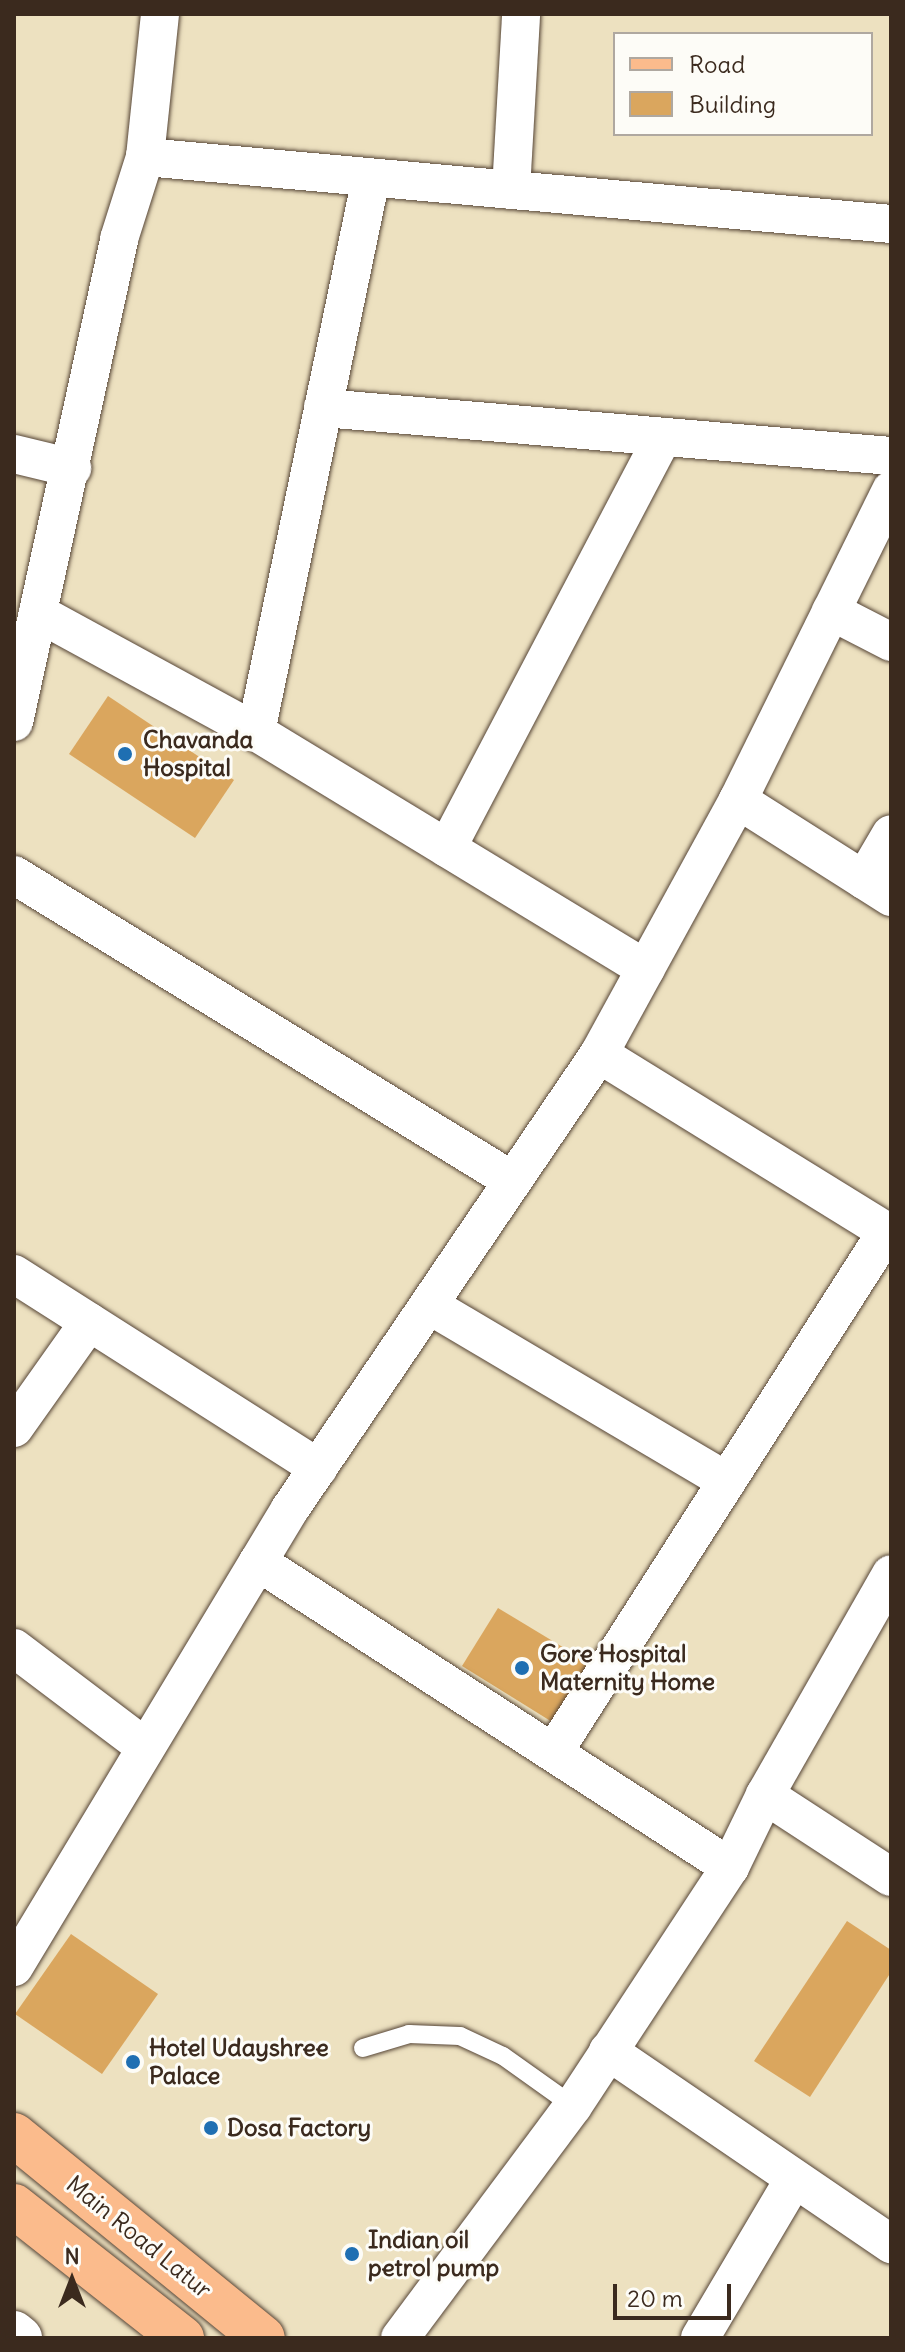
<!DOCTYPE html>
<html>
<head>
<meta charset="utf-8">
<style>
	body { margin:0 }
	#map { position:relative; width:905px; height:2352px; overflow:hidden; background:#ede1c0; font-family:Delius,sans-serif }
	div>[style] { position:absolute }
	.building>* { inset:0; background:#daa65e }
	.roads { filter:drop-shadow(0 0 2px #564536) drop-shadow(0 0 2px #564536) }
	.service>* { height:18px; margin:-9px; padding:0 9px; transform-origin:9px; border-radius:9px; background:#fff }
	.minor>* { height:38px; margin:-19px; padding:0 19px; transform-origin:19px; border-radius:19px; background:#fff }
	.tertiary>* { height:44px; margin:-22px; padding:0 22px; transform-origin:22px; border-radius:22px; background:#fff }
	.primary>* { height:44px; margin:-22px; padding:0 22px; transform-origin:22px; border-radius:22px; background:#fbbb8c }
	.dots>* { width:22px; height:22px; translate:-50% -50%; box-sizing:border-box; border:4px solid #fdfcf7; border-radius:50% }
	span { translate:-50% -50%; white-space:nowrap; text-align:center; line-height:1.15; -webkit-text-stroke:6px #fdfcf7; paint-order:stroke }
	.poi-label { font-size:24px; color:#3b2a1e; font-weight:700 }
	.left { translate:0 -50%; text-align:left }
	.street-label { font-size:24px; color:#3b2a1e }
	.frame { position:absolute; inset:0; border:16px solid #3b2a1e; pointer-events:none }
	.legend { position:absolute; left:613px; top:32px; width:260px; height:104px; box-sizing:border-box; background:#fdfcf7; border:2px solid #afa8a0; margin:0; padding:10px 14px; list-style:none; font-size:24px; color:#3b2a1e }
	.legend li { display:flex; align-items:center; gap:16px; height:40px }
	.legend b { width:40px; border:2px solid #afa8a0 }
	.north { position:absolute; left:32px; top:2240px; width:80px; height:80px; -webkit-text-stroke:6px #fdfcf7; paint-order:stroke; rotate:0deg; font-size:22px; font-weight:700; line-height:32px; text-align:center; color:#3b2a1e }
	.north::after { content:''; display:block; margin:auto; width:28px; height:36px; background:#3b2a1e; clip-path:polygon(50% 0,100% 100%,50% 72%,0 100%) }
	.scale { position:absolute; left:613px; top:2284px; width:118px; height:36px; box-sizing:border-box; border:4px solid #3b2a1e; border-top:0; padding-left:10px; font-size:24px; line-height:28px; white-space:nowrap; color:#3b2a1e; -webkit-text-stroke:6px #fdfcf7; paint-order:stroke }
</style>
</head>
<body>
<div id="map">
	<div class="building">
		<i style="clip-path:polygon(108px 696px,234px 780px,195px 838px,69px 754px)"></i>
		<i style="clip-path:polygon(498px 1608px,594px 1666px,557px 1725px,462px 1666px)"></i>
		<i style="clip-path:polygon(847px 1921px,891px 1950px,891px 1972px,810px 2097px,754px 2061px)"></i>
		<i style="clip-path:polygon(71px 1934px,158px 1994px,102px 2074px,15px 2014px)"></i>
	</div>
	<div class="roads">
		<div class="service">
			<i style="left:363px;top:2048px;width:48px;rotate:-16.9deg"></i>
			<i style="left:409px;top:2034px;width:51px;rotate:2.2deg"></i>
			<i style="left:460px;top:2036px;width:47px;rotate:24.9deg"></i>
			<i style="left:503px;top:2056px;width:86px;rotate:35.5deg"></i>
		</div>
		<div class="minor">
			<i style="left:145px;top:157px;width:749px;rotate:5.13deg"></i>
			<i style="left:371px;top:178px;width:566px;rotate:101.73deg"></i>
			<i style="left:256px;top:732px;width:456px;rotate:31.3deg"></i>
			<i style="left:511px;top:190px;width:176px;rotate:-86.7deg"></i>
			<i style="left:323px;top:408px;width:570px;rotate:4.83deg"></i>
			<i style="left:14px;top:454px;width:60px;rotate:13.6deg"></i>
			<i style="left:831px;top:611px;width:68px;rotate:27.3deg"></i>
			<i style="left:38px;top:613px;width:248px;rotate:28.6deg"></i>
			<i style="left:14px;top:722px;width:494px;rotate:-77.7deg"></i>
			<i style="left:119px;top:239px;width:86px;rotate:-72.4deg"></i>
			<i style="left:145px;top:157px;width:144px;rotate:-84deg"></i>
			<i style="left:738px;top:800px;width:181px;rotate:32.4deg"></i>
			<i style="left:447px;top:848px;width:464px;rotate:-62.3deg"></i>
			<i style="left:14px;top:875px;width:585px;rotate:31.52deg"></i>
			<i style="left:864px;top:880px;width:53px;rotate:-59.6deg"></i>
			<i style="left:599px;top:1054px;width:343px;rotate:31.7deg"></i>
			<i style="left:14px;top:1274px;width:361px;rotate:32.5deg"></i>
			<i style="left:429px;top:1305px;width:346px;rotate:30.6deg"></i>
			<i style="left:14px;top:1428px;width:130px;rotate:-54.7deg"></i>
			<i style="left:258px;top:1562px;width:562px;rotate:32.87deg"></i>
			<i style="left:14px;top:1648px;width:164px;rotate:37.1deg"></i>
			<i style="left:555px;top:1750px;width:616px;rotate:-57.39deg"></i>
			<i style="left:765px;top:1795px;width:150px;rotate:33.1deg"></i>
			<i style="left:14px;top:1967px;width:535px;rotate:-58.93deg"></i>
			<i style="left:290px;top:1509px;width:550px;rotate:-55.82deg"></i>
			<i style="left:599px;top:1054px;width:290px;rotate:-61.3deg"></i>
			<i style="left:738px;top:800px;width:346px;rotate:-63.7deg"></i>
			<i style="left:608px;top:2051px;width:343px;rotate:34.3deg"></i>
			<i style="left:400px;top:2338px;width:289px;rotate:-53.3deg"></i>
			<i style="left:573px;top:2106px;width:286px;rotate:-56.7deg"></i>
			<i style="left:730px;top:1867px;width:80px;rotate:-64.1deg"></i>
			<i style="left:765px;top:1795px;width:254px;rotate:-60.3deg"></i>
			<i style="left:700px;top:2338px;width:185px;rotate:-59.4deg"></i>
		</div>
		<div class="tertiary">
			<i style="left:14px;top:2333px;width:8px;rotate:40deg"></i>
		</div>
		<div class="primary">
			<i style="left:14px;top:2135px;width:321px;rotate:39.2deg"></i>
			<i style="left:14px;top:2206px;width:214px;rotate:38.2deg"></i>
		</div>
	</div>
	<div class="dots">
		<i style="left:125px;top:754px;background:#1f6fb2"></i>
		<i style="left:522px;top:1668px;background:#1f6fb2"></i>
		<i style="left:133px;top:2062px;background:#1f6fb2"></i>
		<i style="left:211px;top:2128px;background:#1f6fb2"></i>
		<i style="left:352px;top:2254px;background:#1f6fb2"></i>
	</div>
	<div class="poi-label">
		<span class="left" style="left:143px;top:754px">Chavanda<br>Hospital</span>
		<span class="left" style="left:540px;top:1668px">Gore Hospital<br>Maternity Home</span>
		<span class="left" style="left:149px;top:2062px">Hotel Udayshree<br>Palace</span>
		<span class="left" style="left:227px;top:2128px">Dosa Factory</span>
		<span class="left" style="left:368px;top:2254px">Indian oil<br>petrol pump</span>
	</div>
	<div class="street-label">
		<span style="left:139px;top:2237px;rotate:39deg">Main Road Latur</span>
	</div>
	<div class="frame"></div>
	<ul class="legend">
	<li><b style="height:10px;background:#fbbb8c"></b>Road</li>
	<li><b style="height:22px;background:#daa65e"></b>Building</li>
	</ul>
	<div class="north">N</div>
	<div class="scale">20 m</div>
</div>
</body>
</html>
